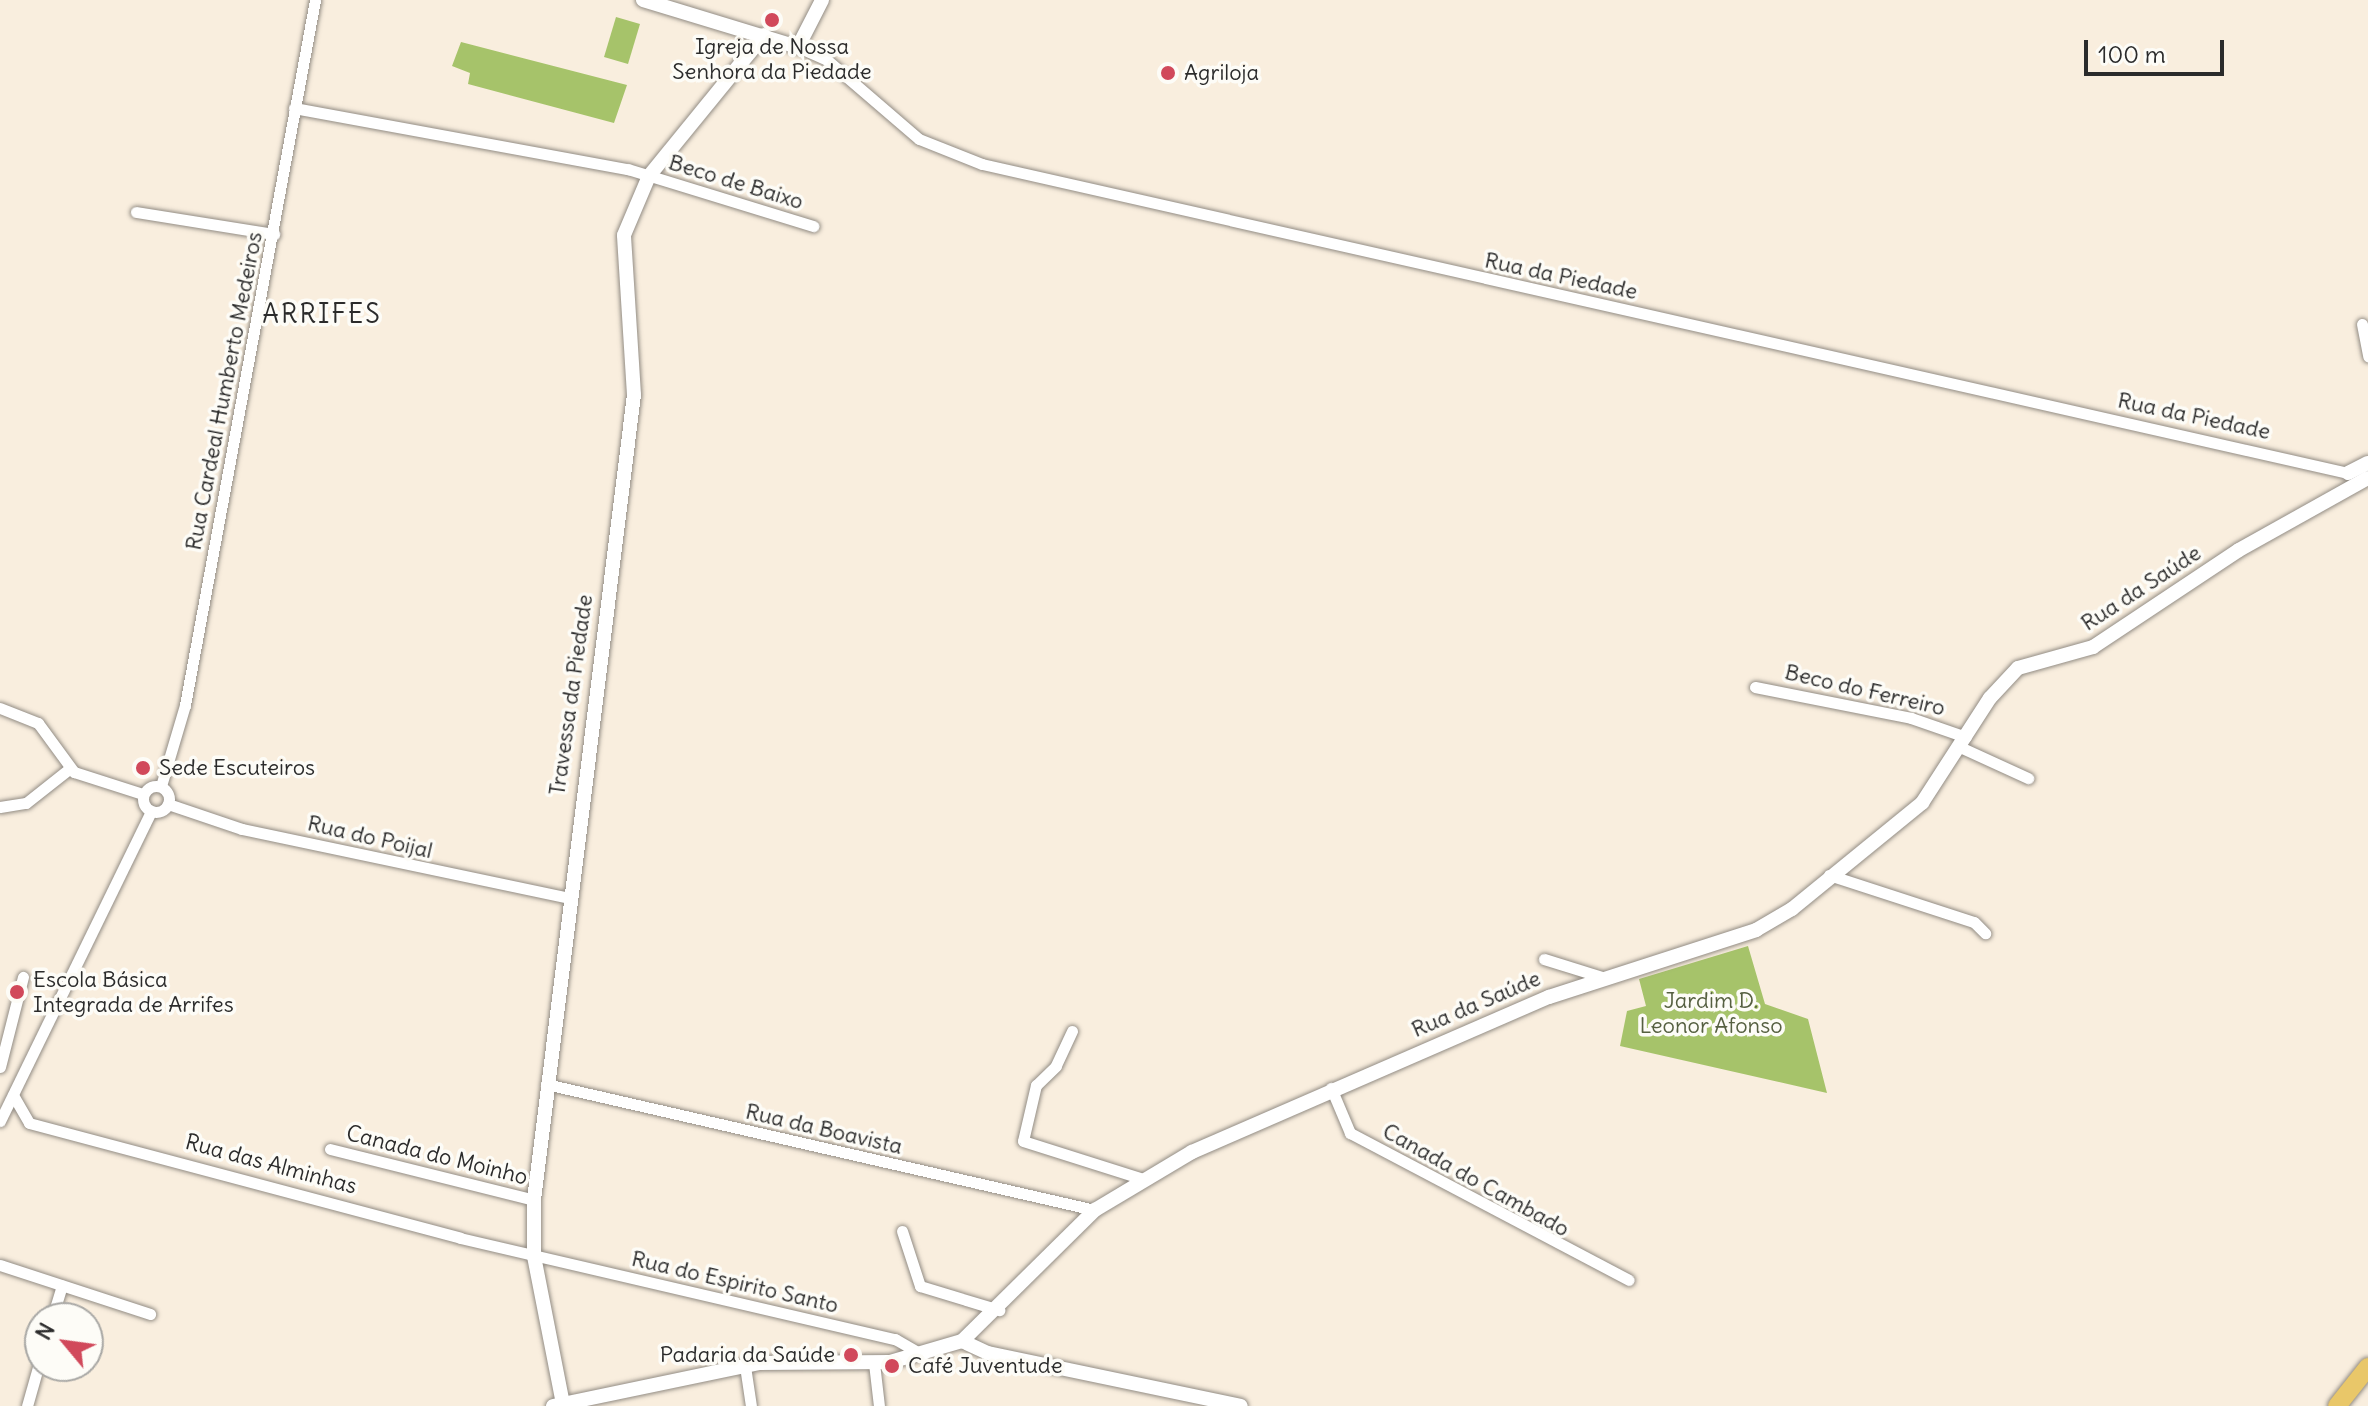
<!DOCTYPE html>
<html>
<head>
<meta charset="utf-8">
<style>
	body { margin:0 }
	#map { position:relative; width:2368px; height:1406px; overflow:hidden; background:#f9eede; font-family:Delius,sans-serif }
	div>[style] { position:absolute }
	.green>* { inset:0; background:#a6c36a }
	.roads { filter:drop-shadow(0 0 2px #928c84) drop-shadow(0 0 2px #928c84) }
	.minor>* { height:11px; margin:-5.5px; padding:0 5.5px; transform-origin:5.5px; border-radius:5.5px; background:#fff }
	.minor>.ring { margin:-5.5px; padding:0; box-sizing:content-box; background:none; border:11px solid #fff; border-radius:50% }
	.tertiary>* { height:14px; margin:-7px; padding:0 7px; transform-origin:7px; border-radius:7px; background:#fff }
	.trunk>* { height:18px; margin:-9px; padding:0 9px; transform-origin:9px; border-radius:9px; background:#e9c769 }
	.dots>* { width:22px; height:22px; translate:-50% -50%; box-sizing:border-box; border:4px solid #fdfcf7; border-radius:50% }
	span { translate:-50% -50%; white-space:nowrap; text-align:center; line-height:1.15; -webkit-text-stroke:7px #fdfcf7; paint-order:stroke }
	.poi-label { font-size:22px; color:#2b2b2b }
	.left { translate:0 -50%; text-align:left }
	.right { translate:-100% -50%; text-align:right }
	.street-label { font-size:22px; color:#2b2b2b }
	.park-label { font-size:22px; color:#566041 }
	.quarter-label { font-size:26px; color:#2b2b2b; letter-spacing:2px }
	.north { position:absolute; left:24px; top:1302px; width:80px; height:80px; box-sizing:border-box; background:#fdfcf7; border:2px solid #a9a8a5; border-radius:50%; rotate:299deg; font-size:22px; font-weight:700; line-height:32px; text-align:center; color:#2b2b2b }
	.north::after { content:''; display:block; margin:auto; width:28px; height:36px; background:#d1495b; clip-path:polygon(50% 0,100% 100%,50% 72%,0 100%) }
	.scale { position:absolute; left:2084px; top:40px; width:140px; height:36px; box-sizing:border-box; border:4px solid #2b2b2b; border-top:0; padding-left:10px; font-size:24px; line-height:28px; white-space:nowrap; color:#2b2b2b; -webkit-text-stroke:6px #fdfcf7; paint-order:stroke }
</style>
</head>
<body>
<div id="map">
	<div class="green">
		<i style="clip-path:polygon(616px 17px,640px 24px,628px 64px,604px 57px)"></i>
		<i style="clip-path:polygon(461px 42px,627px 85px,614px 123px,468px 84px,470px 73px,452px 66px)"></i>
		<i style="clip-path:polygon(1748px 946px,1765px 1004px,1808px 1019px,1827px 1093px,1620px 1046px,1627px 1011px,1646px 1006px,1639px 979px)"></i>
	</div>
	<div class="roads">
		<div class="minor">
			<i style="left:798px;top:47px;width:32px;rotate:24deg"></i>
			<i style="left:827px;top:60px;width:121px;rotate:40.7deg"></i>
			<i style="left:919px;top:139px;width:68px;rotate:21.6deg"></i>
			<i style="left:982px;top:164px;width:1401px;rotate:12.75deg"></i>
			<i style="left:294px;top:108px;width:340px;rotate:10.4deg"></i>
			<i style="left:628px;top:169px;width:194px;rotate:17.1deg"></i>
			<i style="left:136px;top:212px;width:140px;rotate:9.1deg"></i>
			<i style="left:2362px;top:324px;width:33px;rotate:79deg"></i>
			<i style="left:1755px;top:687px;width:159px;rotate:11.2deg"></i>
			<i style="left:1911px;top:718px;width:58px;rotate:19.1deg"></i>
			<i style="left:0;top:708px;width:41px;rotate:21.5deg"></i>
			<i style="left:38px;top:723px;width:61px;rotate:53.7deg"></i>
			<i style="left:74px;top:772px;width:72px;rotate:17.7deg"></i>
			<i style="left:1960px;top:747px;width:75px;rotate:24.5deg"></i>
			<i class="ring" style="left:143px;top:786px;width:15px;height:15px"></i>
			<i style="left:161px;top:786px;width:84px;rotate:-73.5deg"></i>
			<i style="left:185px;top:705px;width:717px;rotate:-79.55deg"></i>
			<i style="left:168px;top:804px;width:78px;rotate:18.7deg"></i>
			<i style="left:242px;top:829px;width:331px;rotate:11.9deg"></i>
			<i style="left:0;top:807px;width:26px;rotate:-9deg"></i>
			<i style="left:26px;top:803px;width:55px;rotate:-38.3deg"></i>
			<i style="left:1829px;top:875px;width:152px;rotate:18deg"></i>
			<i style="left:1974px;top:922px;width:16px;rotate:45deg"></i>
			<i style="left:1544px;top:959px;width:61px;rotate:17.2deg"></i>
			<i style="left:1072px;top:1031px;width:38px;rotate:115deg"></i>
			<i style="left:1056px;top:1066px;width:28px;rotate:136deg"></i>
			<i style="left:1036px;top:1085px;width:57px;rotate:103.1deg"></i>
			<i style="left:1023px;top:1141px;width:126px;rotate:17.6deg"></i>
			<i style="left:0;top:1067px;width:93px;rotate:-75.7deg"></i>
			<i style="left:546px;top:1084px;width:563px;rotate:12.93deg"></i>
			<i style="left:1331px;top:1088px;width:49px;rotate:67.1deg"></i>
			<i style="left:1350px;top:1133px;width:315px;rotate:27.8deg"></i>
			<i style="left:13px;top:1095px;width:32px;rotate:60deg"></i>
			<i style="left:29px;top:1123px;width:446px;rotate:14.9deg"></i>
			<i style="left:460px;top:1238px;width:447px;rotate:13.1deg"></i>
			<i style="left:895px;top:1339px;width:32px;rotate:30deg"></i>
			<i style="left:0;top:1121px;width:345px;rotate:-64deg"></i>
			<i style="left:330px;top:1149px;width:210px;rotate:14deg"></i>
			<i style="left:902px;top:1231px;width:58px;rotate:71.9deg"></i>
			<i style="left:920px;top:1286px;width:83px;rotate:16.9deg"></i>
			<i style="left:0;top:1265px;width:158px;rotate:18.1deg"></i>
			<i style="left:52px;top:1318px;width:34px;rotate:-73deg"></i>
			<i style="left:874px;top:1363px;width:43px;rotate:83.4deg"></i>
			<i style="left:745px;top:1366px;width:40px;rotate:81.5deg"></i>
			<i style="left:27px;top:1406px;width:48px;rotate:-74.2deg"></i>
		</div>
		<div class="tertiary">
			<i style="left:643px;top:0;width:162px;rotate:16.9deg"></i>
			<i style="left:798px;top:47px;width:53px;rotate:-62.9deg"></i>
			<i style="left:2348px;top:473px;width:22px;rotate:-27deg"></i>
			<i style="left:962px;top:1341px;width:29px;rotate:25deg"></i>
			<i style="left:988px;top:1353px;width:258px;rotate:11.8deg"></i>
			<i style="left:563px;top:1404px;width:151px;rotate:-101.1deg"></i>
			<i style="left:534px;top:1256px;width:56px;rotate:-90deg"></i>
			<i style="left:534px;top:1200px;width:811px;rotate:-82.92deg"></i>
			<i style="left:634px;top:395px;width:160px;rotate:-93.6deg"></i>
			<i style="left:624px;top:235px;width:64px;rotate:-67deg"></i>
			<i style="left:649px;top:176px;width:182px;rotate:-50.8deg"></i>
			<i style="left:553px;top:1406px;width:210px;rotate:-11.8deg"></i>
			<i style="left:759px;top:1363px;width:131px;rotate:-0.4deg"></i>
			<i style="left:890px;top:1362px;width:75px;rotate:-16.3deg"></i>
			<i style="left:962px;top:1341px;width:187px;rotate:-44.6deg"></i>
			<i style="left:1095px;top:1210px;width:113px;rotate:-30.9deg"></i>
			<i style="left:1192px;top:1152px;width:389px;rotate:-23.5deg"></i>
			<i style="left:1549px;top:997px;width:218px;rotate:-17.9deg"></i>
			<i style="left:1756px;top:930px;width:42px;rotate:-30.3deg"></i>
			<i style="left:1792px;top:909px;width:168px;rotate:-39.2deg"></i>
			<i style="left:1922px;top:803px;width:125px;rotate:-57.1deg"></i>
			<i style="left:1990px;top:698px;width:41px;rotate:-47deg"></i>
			<i style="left:2018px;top:668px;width:78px;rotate:-15.6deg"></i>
			<i style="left:2093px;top:647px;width:175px;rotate:-33.6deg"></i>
			<i style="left:2239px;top:550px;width:148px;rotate:-29.2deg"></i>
		</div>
		<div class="trunk">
			<i style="left:2337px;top:1406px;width:50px;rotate:-51.5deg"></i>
		</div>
	</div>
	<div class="dots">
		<i style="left:772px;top:20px;background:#d1495b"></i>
		<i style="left:1168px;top:73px;background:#d1495b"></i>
		<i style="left:143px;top:768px;background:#d1495b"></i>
		<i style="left:17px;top:992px;background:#d1495b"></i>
		<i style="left:851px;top:1355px;background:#d1495b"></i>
		<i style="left:892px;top:1366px;background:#d1495b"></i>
	</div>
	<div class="poi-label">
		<span style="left:772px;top:59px">Igreja de Nossa<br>Senhora da Piedade</span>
		<span class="left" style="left:1184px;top:73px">Agriloja</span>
		<span class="left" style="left:159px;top:768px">Sede Escuteiros</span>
		<span class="left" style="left:33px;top:992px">Escola Básica<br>Integrada de Arrifes</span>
		<span class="right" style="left:835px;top:1355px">Padaria da Saúde</span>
		<span class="left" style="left:908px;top:1366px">Café Juventude</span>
	</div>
	<div class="street-label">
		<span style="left:736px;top:182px;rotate:17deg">Beco de Baixo</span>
		<span style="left:1561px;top:276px;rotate:12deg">Rua da Piedade</span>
		<span style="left:224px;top:391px;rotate:-79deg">Rua Cardeal Humberto Medeiros</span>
		<span style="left:2194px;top:416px;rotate:12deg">Rua da Piedade</span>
		<span style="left:2141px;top:588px;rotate:-33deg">Rua da Saúde</span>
		<span style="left:1865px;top:690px;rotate:13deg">Beco do Ferreiro</span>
		<span style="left:571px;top:695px;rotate:-82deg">Travessa da Piedade</span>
		<span style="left:370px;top:837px;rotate:13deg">Rua do Poijal</span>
		<span style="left:1476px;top:1004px;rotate:-23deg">Rua da Saúde</span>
		<span style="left:824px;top:1129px;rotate:13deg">Rua da Boavista</span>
		<span style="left:437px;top:1155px;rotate:14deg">Canada do Moinho</span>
		<span style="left:271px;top:1164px;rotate:15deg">Rua das Alminhas</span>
		<span style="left:1476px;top:1180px;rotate:29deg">Canada do Cambado</span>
		<span style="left:735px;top:1282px;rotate:13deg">Rua do Espirito Santo</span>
	</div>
	<div class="park-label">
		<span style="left:1711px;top:1013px">Jardim D.<br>Leonor Afonso</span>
	</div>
	<div class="quarter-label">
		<span style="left:322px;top:314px">ARRIFES</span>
	</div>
	<div class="north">N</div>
	<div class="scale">100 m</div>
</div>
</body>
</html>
